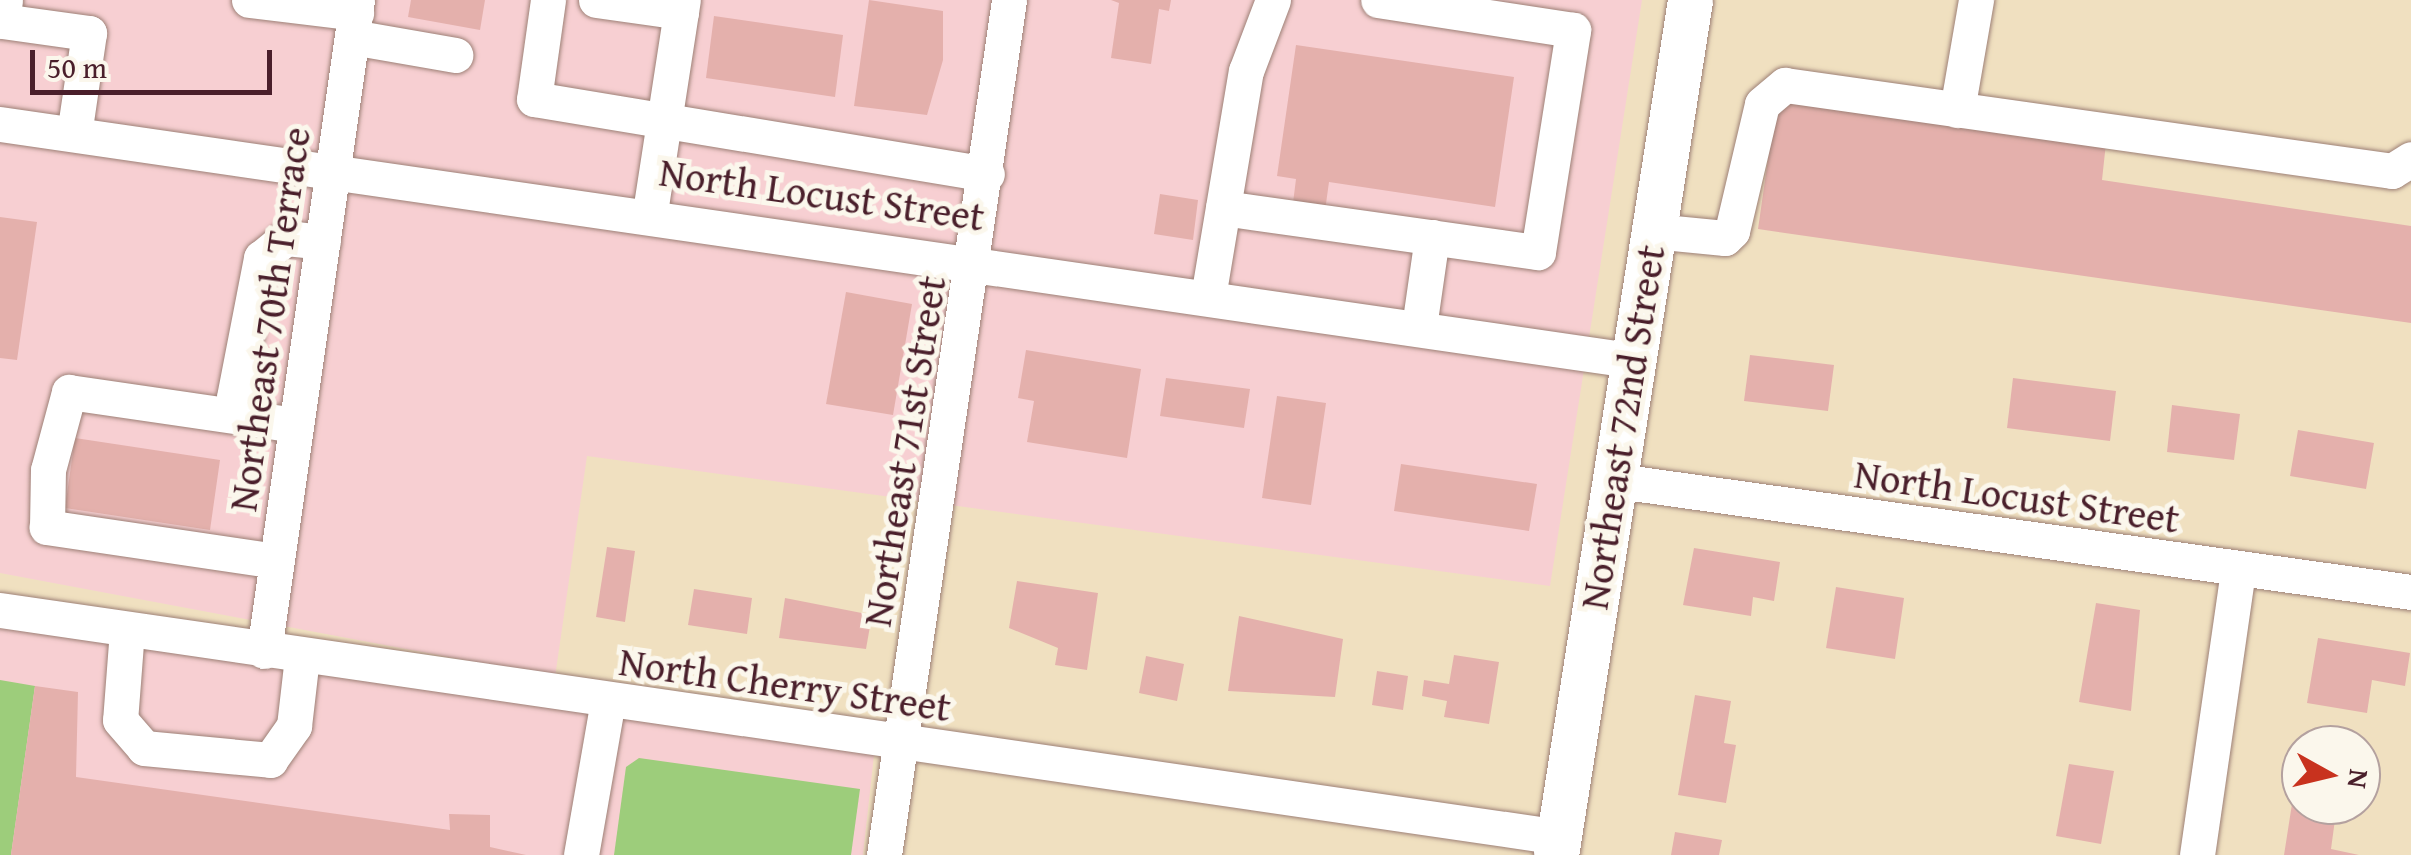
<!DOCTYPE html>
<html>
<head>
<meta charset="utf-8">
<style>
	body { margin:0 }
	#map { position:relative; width:2411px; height:855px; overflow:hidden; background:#f0e0c0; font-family:"Gentium Book Plus",serif }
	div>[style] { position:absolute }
	.built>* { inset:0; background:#f7cfd2 }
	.green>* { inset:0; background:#9dcd7b }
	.building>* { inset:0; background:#e4b0ac }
	.roads { filter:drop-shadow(0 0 2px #9d8076) drop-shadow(0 0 2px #9d8076) }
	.minor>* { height:35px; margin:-17.5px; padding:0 17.5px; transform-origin:17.5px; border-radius:17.5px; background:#fff }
	.major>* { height:45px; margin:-22.5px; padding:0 22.5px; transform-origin:22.5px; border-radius:22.5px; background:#fff }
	span { translate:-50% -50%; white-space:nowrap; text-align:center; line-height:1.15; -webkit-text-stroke:10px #fbf7ec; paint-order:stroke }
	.street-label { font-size:40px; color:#4a1f2b }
	.north { position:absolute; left:2281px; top:725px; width:100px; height:100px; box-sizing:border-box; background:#fbf7ec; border:2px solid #b4a19f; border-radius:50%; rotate:98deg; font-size:28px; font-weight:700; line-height:40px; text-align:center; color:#4a1f2b }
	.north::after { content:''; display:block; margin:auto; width:35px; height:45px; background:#c8321e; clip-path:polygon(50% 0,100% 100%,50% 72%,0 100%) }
	.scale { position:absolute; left:30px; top:50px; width:242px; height:45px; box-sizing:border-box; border:5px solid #4a1f2b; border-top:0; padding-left:12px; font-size:30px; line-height:35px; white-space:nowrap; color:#4a1f2b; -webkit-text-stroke:8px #fbf7ec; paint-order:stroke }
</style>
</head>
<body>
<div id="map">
	<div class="built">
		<i style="clip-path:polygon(0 0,1642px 0,1550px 586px,587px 456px,555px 677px,0 573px)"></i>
		<i style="clip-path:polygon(0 627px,874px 755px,863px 855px,0 855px)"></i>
	</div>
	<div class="green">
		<i style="clip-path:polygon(0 680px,35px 686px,11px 855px,0 855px)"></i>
		<i style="clip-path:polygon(639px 758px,860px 789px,851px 855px,614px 855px,626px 767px)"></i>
	</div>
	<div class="building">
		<i style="clip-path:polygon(411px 0,485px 0,480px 30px,408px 17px)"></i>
		<i style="clip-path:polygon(869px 0,943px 11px,943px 60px,927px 115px,854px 106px)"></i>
		<i style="clip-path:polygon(1111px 0,1171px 0,1169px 11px,1159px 9px,1151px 64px,1111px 58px,1119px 3px)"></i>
		<i style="clip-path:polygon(714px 16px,843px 35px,835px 97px,706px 78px)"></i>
		<i style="clip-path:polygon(1296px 45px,1514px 77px,1495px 207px,1329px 182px,1324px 218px,1292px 211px,1296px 179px,1277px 176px)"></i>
		<i style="clip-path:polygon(1777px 97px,2106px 143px,2102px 180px,2411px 226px,2411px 323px,1758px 229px)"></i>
		<i style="clip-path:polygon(1160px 194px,1198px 200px,1193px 240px,1154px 234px)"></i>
		<i style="clip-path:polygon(0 217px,37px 222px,17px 360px,0 358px)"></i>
		<i style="clip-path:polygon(846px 292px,912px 304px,893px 415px,826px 404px)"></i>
		<i style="clip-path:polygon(1026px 350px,1141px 369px,1127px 458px,1027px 442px,1034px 401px,1018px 398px)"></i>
		<i style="clip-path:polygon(1750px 355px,1834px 365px,1828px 411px,1744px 401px)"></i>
		<i style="clip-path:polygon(1166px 378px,1250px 389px,1244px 428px,1160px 416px)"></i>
		<i style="clip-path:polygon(2013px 378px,2116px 391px,2110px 441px,2007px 428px)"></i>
		<i style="clip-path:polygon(1277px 396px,1326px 403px,1311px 505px,1262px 498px)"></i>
		<i style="clip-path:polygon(2172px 405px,2240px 414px,2234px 460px,2167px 452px)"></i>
		<i style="clip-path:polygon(2298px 430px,2374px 443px,2366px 489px,2290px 476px)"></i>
		<i style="clip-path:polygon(75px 438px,220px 460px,210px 530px,65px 508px)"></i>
		<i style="clip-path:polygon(1401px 464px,1537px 484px,1529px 531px,1394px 511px)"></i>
		<i style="clip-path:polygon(607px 547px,635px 551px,625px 622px,596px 617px)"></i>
		<i style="clip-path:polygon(1694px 548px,1780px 562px,1774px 601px,1753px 597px,1751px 616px,1683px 605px)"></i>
		<i style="clip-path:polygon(1017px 581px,1098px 593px,1087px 670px,1055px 665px,1058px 648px,1009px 628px)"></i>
		<i style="clip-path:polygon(1836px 587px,1904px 598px,1895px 659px,1826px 648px)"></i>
		<i style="clip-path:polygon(694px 589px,752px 598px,747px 634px,688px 625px)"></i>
		<i style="clip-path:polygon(785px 598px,872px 615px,866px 649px,779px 638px)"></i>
		<i style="clip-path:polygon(2096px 603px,2140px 610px,2131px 711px,2079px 702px)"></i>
		<i style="clip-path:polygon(1239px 616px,1343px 639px,1335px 697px,1228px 691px)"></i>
		<i style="clip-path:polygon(2318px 638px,2410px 653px,2405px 686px,2372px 680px,2367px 713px,2307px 703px)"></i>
		<i style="clip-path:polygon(1454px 655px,1499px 662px,1489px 724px,1444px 717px,1447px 701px,1422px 696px,1424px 680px,1449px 684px)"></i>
		<i style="clip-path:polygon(1146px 656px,1184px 664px,1177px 701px,1139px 693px)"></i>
		<i style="clip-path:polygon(1377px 671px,1408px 676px,1403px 710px,1372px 705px)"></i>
		<i style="clip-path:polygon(35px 686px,78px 692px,76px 777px,450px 830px,449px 814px,490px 815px,490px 847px,526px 855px,11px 855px)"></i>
		<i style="clip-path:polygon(1695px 695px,1731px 701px,1724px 743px,1736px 745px,1726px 803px,1678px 795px)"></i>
		<i style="clip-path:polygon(2069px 764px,2114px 771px,2101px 844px,2056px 836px)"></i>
		<i style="clip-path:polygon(2294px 791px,2301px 805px,2337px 805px,2331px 849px,2359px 855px,2284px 855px)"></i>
		<i style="clip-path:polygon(1675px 832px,1722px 840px,1719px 855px,1671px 855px)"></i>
	</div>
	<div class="roads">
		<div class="minor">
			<i style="left:5px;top:0;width:21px;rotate:98deg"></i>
			<i style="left:2px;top:21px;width:88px;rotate:7.9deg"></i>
			<i style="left:89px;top:33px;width:102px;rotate:98.4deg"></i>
			<i style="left:249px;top:0;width:108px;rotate:6.9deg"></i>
			<i style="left:548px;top:0;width:100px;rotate:98deg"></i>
			<i style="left:534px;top:99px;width:459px;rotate:9.4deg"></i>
			<i style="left:596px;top:0;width:86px;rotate:8deg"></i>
			<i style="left:352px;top:37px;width:105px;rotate:9.9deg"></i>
			<i style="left:1957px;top:110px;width:112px;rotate:-80.2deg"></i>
			<i style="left:0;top:124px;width:1647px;rotate:8.24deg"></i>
			<i style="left:1223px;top:208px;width:318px;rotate:8deg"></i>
			<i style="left:1538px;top:252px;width:225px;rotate:-81deg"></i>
			<i style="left:1573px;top:30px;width:197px;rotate:-171.3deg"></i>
			<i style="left:650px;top:212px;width:215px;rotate:-81.2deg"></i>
			<i style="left:1653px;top:231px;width:72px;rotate:5.6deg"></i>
			<i style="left:1725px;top:238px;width:10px;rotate:-45deg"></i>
			<i style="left:1732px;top:231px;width:130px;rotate:-76.7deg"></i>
			<i style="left:1762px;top:104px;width:30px;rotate:-40deg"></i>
			<i style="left:1785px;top:85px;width:613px;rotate:8.06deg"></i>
			<i style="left:2392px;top:171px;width:22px;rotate:-32deg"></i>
			<i style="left:1208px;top:297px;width:229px;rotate:-80.5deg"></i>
			<i style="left:1246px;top:71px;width:76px;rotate:-69.2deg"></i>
			<i style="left:1419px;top:327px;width:91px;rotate:-81.8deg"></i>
			<i style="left:249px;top:416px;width:24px;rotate:-128deg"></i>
			<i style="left:234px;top:397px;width:142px;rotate:-79deg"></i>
			<i style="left:261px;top:258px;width:32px;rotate:-39deg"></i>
			<i style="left:286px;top:238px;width:37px;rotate:6deg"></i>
			<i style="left:1611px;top:480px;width:808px;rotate:7.97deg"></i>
			<i style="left:276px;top:561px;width:232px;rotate:-171.6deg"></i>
			<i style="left:47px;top:527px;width:57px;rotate:-89deg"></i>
			<i style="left:48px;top:470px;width:81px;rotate:-74.9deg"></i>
			<i style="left:69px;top:392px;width:227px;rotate:8.3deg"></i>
			<i style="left:0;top:610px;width:1575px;rotate:8.28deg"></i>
			<i style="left:127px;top:630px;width:90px;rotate:94.4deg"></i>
			<i style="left:120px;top:720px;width:37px;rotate:49deg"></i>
			<i style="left:144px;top:748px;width:127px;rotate:5.4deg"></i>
			<i style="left:270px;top:760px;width:42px;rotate:-54.8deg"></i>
			<i style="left:294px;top:726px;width:69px;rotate:-83.4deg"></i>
			<i style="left:264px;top:651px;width:658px;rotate:-81.87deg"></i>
			<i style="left:581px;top:855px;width:156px;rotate:-80.1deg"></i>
			<i style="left:884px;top:855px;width:864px;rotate:-81.68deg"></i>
			<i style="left:2197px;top:855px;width:289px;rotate:-81.8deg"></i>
		</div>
		<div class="major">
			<i style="left:1556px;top:855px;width:865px;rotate:-81.09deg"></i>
		</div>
	</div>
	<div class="street-label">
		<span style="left:822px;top:194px;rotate:8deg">North Locust Street</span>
		<span style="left:269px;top:319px;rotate:-82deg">Northeast 70th Terrace</span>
		<span style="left:1622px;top:427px;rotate:-81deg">Northeast 72nd Street</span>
		<span style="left:904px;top:451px;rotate:-81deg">Northeast 71st Street</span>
		<span style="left:2017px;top:496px;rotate:8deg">North Locust Street</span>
		<span style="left:785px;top:684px;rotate:8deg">North Cherry Street</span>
	</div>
	<div class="north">N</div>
	<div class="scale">50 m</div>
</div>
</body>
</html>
